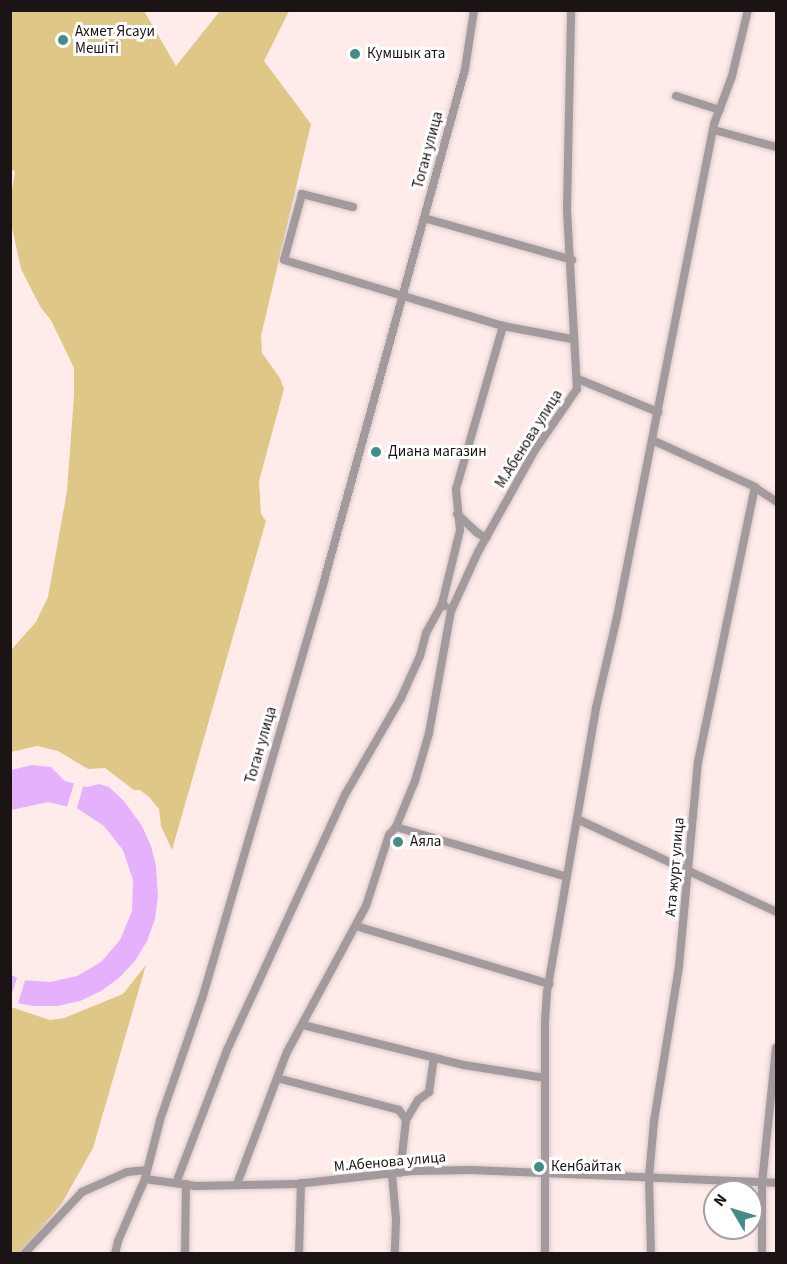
<!DOCTYPE html>
<html>
<head>
<meta charset="utf-8">
<style>
	body { margin:0 }
	#map { position:relative; width:787px; height:1264px; overflow:hidden; background:#feebea; font-family:"Source Sans 3",sans-serif }
	div>[style] { position:absolute }
	.green>* { inset:0; background:#dfc788 }
	.water>* { inset:0; background:#e5b1fc }
	.pier>* { inset:0; background:#feebea }
	.roads { filter:drop-shadow(0 0 2px #dac9c8) drop-shadow(0 0 2px #dac9c8) }
	.minor>* { height:8px; margin:-4px; padding:0 4px; transform-origin:4px; border-radius:4px; background:#a39a9e }
	.dots>* { width:16px; height:16px; translate:-50% -50%; box-sizing:border-box; border:3px solid #fff; border-radius:50% }
	span { translate:-50% -50%; white-space:nowrap; text-align:center; line-height:1.15; -webkit-text-stroke:6px #fff; paint-order:stroke }
	.poi-label { font-size:15px; color:#1c1414 }
	.left { translate:0 -50%; text-align:left }
	.street-label { font-size:15px; color:#1c1414 }
	.frame { position:absolute; inset:0; border:12px solid #1c1414; pointer-events:none }
	.north { position:absolute; left:703px; top:1180px; width:60px; height:60px; box-sizing:border-box; background:#fff; border:2px solid #a4a1a1; border-radius:50%; rotate:308deg; font-size:16px; font-weight:700; line-height:24px; text-align:center; color:#1c1414 }
	.north::after { content:''; display:block; margin:auto; width:21px; height:27px; background:#448c87; clip-path:polygon(50% 0,100% 100%,50% 72%,0 100%) }
</style>
</head>
<body>
<div id="map">
	<div class="green">
		<i style="clip-path:polygon(11px 10px,144px 11px,176px 66px,220px 11px,289px 11px,264px 61px,311px 124px,261px 336px,262px 353px,280px 378px,284px 389px,259px 481px,261px 514px,266px 521px,172px 850px,161px 826px,159px 809px,150px 798px,140px 790px,134px 790px,105px 768px,88px 769px,58px 751px,37px 746px,11px 752px,11px 650px,36px 622px,48px 597px,67px 491px,74px 395px,74px 368px,51px 320px,41px 308px,21px 269px,11px 223px,11px 198px,15px 171px,10px 169px)"></i>
		<i style="clip-path:polygon(146px 965px,93px 1148px,62px 1203px,26px 1248px,19px 1253px,11px 1254px,11px 1007px,50px 1020px,64px 1018px,123px 994px)"></i>
	</div>
	<div class="water">
		<i style="clip-path:polygon(32px 765px,51px 767px,65px 781px,87px 787px,99px 784px,109px 787px,124px 801px,142px 826px,151px 846px,156px 866px,158px 896px,155px 919px,147px 941px,135px 961px,119px 978px,101px 991px,80px 1001px,57px 1006px,34px 1006px,11px 1002px,11px 975px,22px 980px,50px 982px,77px 976px,101px 962px,120px 940px,132px 911px,133px 880px,123px 850px,104px 826px,78px 809px,48px 802px,11px 810px,11px 770px)"></i>
	</div>
	<div class="pier">
		<i style="clip-path:polygon(75px 780px,84px 783px,76px 812px,66px 810px)"></i>
		<i style="clip-path:polygon(18px 975px,26px 977px,17px 1007px,10px 1005px,10px 999px)"></i>
	</div>
	<div class="roads">
		<div class="minor">
			<i style="left:676px;top:96px;width:46px;rotate:17.7deg"></i>
			<i style="left:714px;top:130px;width:64px;rotate:15.3deg"></i>
			<i style="left:353px;top:207px;width:53px;rotate:-165.7deg"></i>
			<i style="left:302px;top:194px;width:68px;rotate:105.3deg"></i>
			<i style="left:284px;top:260px;width:229px;rotate:16.8deg"></i>
			<i style="left:503px;top:326px;width:70px;rotate:10.7deg"></i>
			<i style="left:424px;top:218px;width:154px;rotate:15.8deg"></i>
			<i style="left:578px;top:379px;width:87px;rotate:22.4deg"></i>
			<i style="left:652px;top:440px;width:109px;rotate:24.4deg"></i>
			<i style="left:751px;top:485px;width:30px;rotate:33deg"></i>
			<i style="left:457px;top:514px;width:26px;rotate:43deg"></i>
			<i style="left:476px;top:532px;width:12px;rotate:31deg"></i>
			<i style="left:445px;top:606px;width:4px;rotate:-146deg"></i>
			<i style="left:442px;top:604px;width:76px;rotate:-76.3deg"></i>
			<i style="left:460px;top:530px;width:41px;rotate:-95.6deg"></i>
			<i style="left:456px;top:489px;width:170px;rotate:-73.9deg"></i>
			<i style="left:577px;top:819px;width:220px;rotate:25deg"></i>
			<i style="left:396px;top:827px;width:178px;rotate:16.3deg"></i>
			<i style="left:356px;top:926px;width:202px;rotate:16.7deg"></i>
			<i style="left:303px;top:1025px;width:166px;rotate:14deg"></i>
			<i style="left:464px;top:1065px;width:82px;rotate:9.1deg"></i>
			<i style="left:277px;top:1078px;width:126px;rotate:14.7deg"></i>
			<i style="left:399px;top:1110px;width:12px;rotate:55deg"></i>
			<i style="left:406px;top:1120px;width:53px;rotate:96.5deg"></i>
			<i style="left:406px;top:1120px;width:23px;rotate:-59deg"></i>
			<i style="left:418px;top:1100px;width:14px;rotate:-36deg"></i>
			<i style="left:429px;top:1092px;width:35px;rotate:-82deg"></i>
			<i style="left:392px;top:1174px;width:45px;rotate:84.9deg"></i>
			<i style="left:396px;top:1219px;width:35px;rotate:92deg"></i>
			<i style="left:145px;top:1179px;width:51px;rotate:7.8deg"></i>
			<i style="left:196px;top:1186px;width:100px;rotate:-1.1deg"></i>
			<i style="left:296px;top:1184px;width:117px;rotate:-6.4deg"></i>
			<i style="left:412px;top:1171px;width:59px;rotate:-1deg"></i>
			<i style="left:471px;top:1170px;width:305px;rotate:2.4deg"></i>
			<i style="left:176px;top:1183px;width:142px;rotate:-69deg"></i>
			<i style="left:227px;top:1050px;width:283px;rotate:-65.2deg"></i>
			<i style="left:346px;top:793px;width:110px;rotate:-59.9deg"></i>
			<i style="left:401px;top:698px;width:46px;rotate:-65.7deg"></i>
			<i style="left:420px;top:656px;width:24px;rotate:-75deg"></i>
			<i style="left:426px;top:633px;width:33px;rotate:-61deg"></i>
			<i style="left:237px;top:1184px;width:141px;rotate:-69.3deg"></i>
			<i style="left:287px;top:1052px;width:166px;rotate:-61.6deg"></i>
			<i style="left:366px;top:906px;width:75px;rotate:-72.1deg"></i>
			<i style="left:389px;top:835px;width:11px;rotate:-49deg"></i>
			<i style="left:396px;top:827px;width:50px;rotate:-67.6deg"></i>
			<i style="left:415px;top:781px;width:50px;rotate:-73.7deg"></i>
			<i style="left:429px;top:733px;width:124px;rotate:-79.8deg"></i>
			<i style="left:451px;top:611px;width:65px;rotate:-65.4deg"></i>
			<i style="left:478px;top:552px;width:117px;rotate:-60.8deg"></i>
			<i style="left:535px;top:450px;width:74px;rotate:-55.5deg"></i>
			<i style="left:577px;top:389px;width:181px;rotate:-93.2deg"></i>
			<i style="left:567px;top:208px;width:198px;rotate:-88.8deg"></i>
			<i style="left:24px;top:1254px;width:85px;rotate:-46.9deg"></i>
			<i style="left:82px;top:1192px;width:49px;rotate:-24deg"></i>
			<i style="left:127px;top:1172px;width:20px;rotate:-6deg"></i>
			<i style="left:115px;top:1254px;width:13px;rotate:-77deg"></i>
			<i style="left:118px;top:1241px;width:68px;rotate:-66.5deg"></i>
			<i style="left:145px;top:1179px;width:61px;rotate:-75.7deg"></i>
			<i style="left:160px;top:1120px;width:128px;rotate:-70.9deg"></i>
			<i style="left:202px;top:999px;width:435px;rotate:-73.7deg"></i>
			<i style="left:324px;top:581px;width:531px;rotate:-74.6deg"></i>
			<i style="left:465px;top:69px;width:60px;rotate:-81.3deg"></i>
			<i style="left:185px;top:1254px;width:70px;rotate:-89.2deg"></i>
			<i style="left:299px;top:1254px;width:71px;rotate:-88.4deg"></i>
			<i style="left:545px;top:1254px;width:233px;rotate:-90deg"></i>
			<i style="left:545px;top:1021px;width:29px;rotate:-86deg"></i>
			<i style="left:547px;top:992px;width:288px;rotate:-80.2deg"></i>
			<i style="left:596px;top:708px;width:93px;rotate:-77deg"></i>
			<i style="left:617px;top:617px;width:502px;rotate:-78.87deg"></i>
			<i style="left:714px;top:124px;width:51px;rotate:-69.4deg"></i>
			<i style="left:732px;top:76px;width:68px;rotate:-76.4deg"></i>
			<i style="left:651px;top:1254px;width:77px;rotate:-91.5deg"></i>
			<i style="left:649px;top:1177px;width:56px;rotate:-84.9deg"></i>
			<i style="left:654px;top:1121px;width:157px;rotate:-80.8deg"></i>
			<i style="left:679px;top:966px;width:205px;rotate:-84.7deg"></i>
			<i style="left:698px;top:762px;width:281px;rotate:-78.3deg"></i>
			<i style="left:762px;top:1254px;width:71px;rotate:-90deg"></i>
			<i style="left:762px;top:1183px;width:136px;rotate:-84.1deg"></i>
		</div>
	</div>
	<div class="dots">
		<i style="left:63px;top:40px;background:#448c87"></i>
		<i style="left:355px;top:54px;background:#448c87"></i>
		<i style="left:376px;top:452px;background:#448c87"></i>
		<i style="left:398px;top:842px;background:#448c87"></i>
		<i style="left:539px;top:1167px;background:#448c87"></i>
	</div>
	<div class="poi-label">
		<span class="left" style="left:75px;top:40px">Ахмет Ясауи<br>Мешіті</span>
		<span class="left" style="left:367px;top:54px">Кумшык ата</span>
		<span class="left" style="left:388px;top:452px">Диана магазин</span>
		<span class="left" style="left:410px;top:842px">Аяла</span>
		<span class="left" style="left:551px;top:1167px">Кенбайтак</span>
	</div>
	<div class="street-label">
		<span style="left:428px;top:150px;rotate:-75deg">Тоган улица</span>
		<span style="left:529px;top:439px;rotate:-58deg">М.Абенова улица</span>
		<span style="left:261px;top:745px;rotate:-74deg">Тоган улица</span>
		<span style="left:675px;top:867px;rotate:-85deg">Ата журт улица</span>
		<span style="left:390px;top:1162px;rotate:-5deg">М.Абенова улица</span>
	</div>
	<div class="frame"></div>
	<div class="north">N</div>
</div>
</body>
</html>
